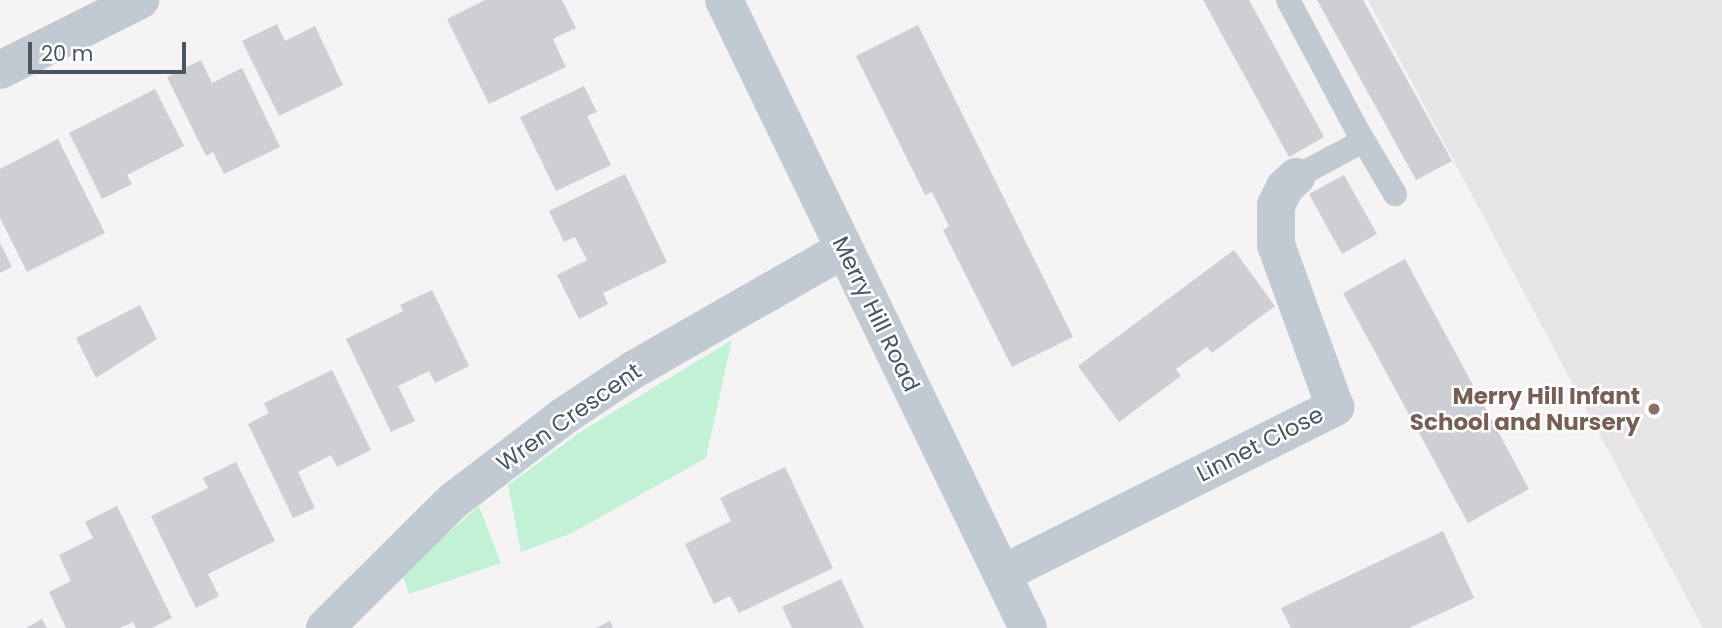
<!DOCTYPE html>
<html>
<head>
<meta charset="utf-8">
<style>
	body { margin:0 }
	#map { position:relative; width:1722px; height:628px; overflow:hidden; background:#f5f3f3; font-family:Poppins,sans-serif }
	div>[style] { position:absolute }
	.education>* { inset:0; background:#e6e4e5 }
	.green>* { inset:0; background:#c3f1d5 }
	.building>* { inset:0; background:#cdcfd5 }
	.service>* { height:24px; margin:-12px; padding:0 12px; transform-origin:12px; border-radius:12px; background:#c1cad2 }
	.minor>* { height:38px; margin:-19px; padding:0 19px; transform-origin:19px; border-radius:19px; background:#c1cad2 }
	.tertiary>* { height:38px; margin:-19px; padding:0 19px; transform-origin:19px; border-radius:19px; background:#c1cad2 }
	.dots>* { width:19px; height:19px; translate:-50% -50%; box-sizing:border-box; border:4px solid #fff; border-radius:50% }
	span { translate:-50% -50%; white-space:nowrap; text-align:center; line-height:1.15; -webkit-text-stroke:5px #fff; paint-order:stroke }
	.street-label { font-size:23px; color:#4a5661 }
	.education-label { font-size:23px; color:#785e54; font-weight:700 }
	.right { translate:-100% -50%; text-align:right }
	.scale { position:absolute; left:28px; top:42px; width:158px; height:32px; box-sizing:border-box; border:4px solid #4a5661; border-top:0; padding-left:9px; font-size:21px; line-height:24px; white-space:nowrap; color:#4a5661; -webkit-text-stroke:5px #fff; paint-order:stroke }
</style>
</head>
<body>
<div id="map">
	<div class="education">
		<i style="clip-path:polygon(1368px 0,1722px 0,1722px 628px,1703px 628px)"></i>
	</div>
	<div class="green">
		<i style="clip-path:polygon(732px 340px,706px 458px,572px 533px,521px 552px,508px 485px,582px 431px)"></i>
		<i style="clip-path:polygon(479px 506px,501px 563px,409px 594px,402px 574px)"></i>
	</div>
	<div class="building">
		<i style="clip-path:polygon(485px 0,562px 0,576px 28px,553px 39px,566px 67px,489px 104px,447px 19px)"></i>
		<i style="clip-path:polygon(1203px 0,1249px 0,1324px 137px,1289px 157px)"></i>
		<i style="clip-path:polygon(1317px 0,1363px 0,1452px 161px,1416px 180px)"></i>
		<i style="clip-path:polygon(277px 24px,285px 41px,315px 26px,343px 85px,279px 116px,242px 41px)"></i>
		<i style="clip-path:polygon(918px 25px,1073px 337px,1012px 367px,943px 230px,949px 226px,932px 192px,925px 195px,856px 56px)"></i>
		<i style="clip-path:polygon(201px 60px,212px 83px,242px 68px,280px 147px,224px 174px,213px 152px,206px 156px,167px 77px)"></i>
		<i style="clip-path:polygon(584px 86px,597px 112px,587px 116px,611px 165px,556px 191px,520px 117px)"></i>
		<i style="clip-path:polygon(155px 89px,184px 146px,127px 175px,132px 184px,102px 199px,69px 133px)"></i>
		<i style="clip-path:polygon(58px 139px,105px 233px,27px 272px,0 218px,0 169px)"></i>
		<i style="clip-path:polygon(625px 174px,667px 262px,603px 293px,608px 304px,579px 319px,557px 275px,587px 260px,575px 237px,564px 242px,549px 211px)"></i>
		<i style="clip-path:polygon(1344px 175px,1377px 234px,1342px 254px,1309px 194px)"></i>
		<i style="clip-path:polygon(0 243px,12px 267px,0 273px)"></i>
		<i style="clip-path:polygon(1234px 250px,1275px 306px,1212px 353px,1207px 347px,1176px 369px,1181px 376px,1119px 422px,1078px 366px)"></i>
		<i style="clip-path:polygon(1405px 259px,1529px 489px,1468px 523px,1343px 293px)"></i>
		<i style="clip-path:polygon(432px 290px,469px 366px,435px 383px,429px 371px,398px 386px,415px 421px,391px 432px,346px 339px,403px 311px,400px 305px)"></i>
		<i style="clip-path:polygon(140px 305px,157px 339px,96px 378px,76px 338px)"></i>
		<i style="clip-path:polygon(332px 370px,371px 450px,337px 467px,331px 455px,298px 472px,315px 508px,293px 518px,248px 424px,269px 413px,264px 403px)"></i>
		<i style="clip-path:polygon(236px 462px,275px 541px,208px 574px,219px 596px,196px 608px,151px 516px,208px 488px,203px 478px)"></i>
		<i style="clip-path:polygon(785px 467px,833px 568px,739px 613px,730px 596px,714px 604px,685px 544px,731px 521px,720px 498px)"></i>
		<i style="clip-path:polygon(117px 506px,172px 618px,152px 628px,136px 628px,133px 622px,120px 628px,66px 628px,49px 592px,71px 581px,59px 555px,93px 538px,85px 522px)"></i>
		<i style="clip-path:polygon(1443px 531px,1474px 598px,1409px 628px,1291px 628px,1281px 608px)"></i>
		<i style="clip-path:polygon(841px 579px,864px 628px,792px 628px,782px 607px)"></i>
		<i style="clip-path:polygon(42px 619px,47px 628px,26px 628px)"></i>
		<i style="clip-path:polygon(610px 621px,613px 628px,596px 628px)"></i>
	</div>
	<div class="service">
		<i style="left:1288px;top:0;width:160px;rotate:62deg"></i>
		<i style="left:1363px;top:141px;width:76px;rotate:151.8deg"></i>
		<i style="left:1359px;top:133px;width:71px;rotate:59.5deg"></i>
	</div>
	<div class="minor">
		<i style="left:0;top:70px;width:157px;rotate:-26.6deg"></i>
		<i style="left:1002px;top:574px;width:373px;rotate:-26.6deg"></i>
		<i style="left:1335px;top:407px;width:172px;rotate:-110deg"></i>
		<i style="left:1276px;top:245px;width:40px;rotate:-90deg"></i>
		<i style="left:1276px;top:205px;width:20px;rotate:-63deg"></i>
		<i style="left:1285px;top:187px;width:15px;rotate:-42deg"></i>
		<i style="left:325px;top:628px;width:180px;rotate:-44.8deg"></i>
		<i style="left:453px;top:501px;width:140px;rotate:-37.4deg"></i>
		<i style="left:564px;top:416px;width:83px;rotate:-33.7deg"></i>
		<i style="left:633px;top:370px;width:243px;rotate:-29.8deg"></i>
	</div>
	<div class="tertiary">
		<i style="left:724px;top:0;width:698px;rotate:64.17deg"></i>
	</div>
	<div class="dots">
		<i style="left:1654px;top:409px;background:#8d6e63"></i>
	</div>
	<div class="street-label">
		<span style="left:876px;top:314px;rotate:64deg">Merry Hill Road</span>
		<span style="left:569px;top:417px;rotate:-35deg">Wren Crescent</span>
		<span style="left:1260px;top:444px;rotate:-27deg">Linnet Close</span>
	</div>
	<div class="education-label">
		<span class="right" style="left:1640px;top:409px">Merry Hill Infant<br>School and Nursery</span>
	</div>
	<div class="scale">20 m</div>
</div>
</body>
</html>
